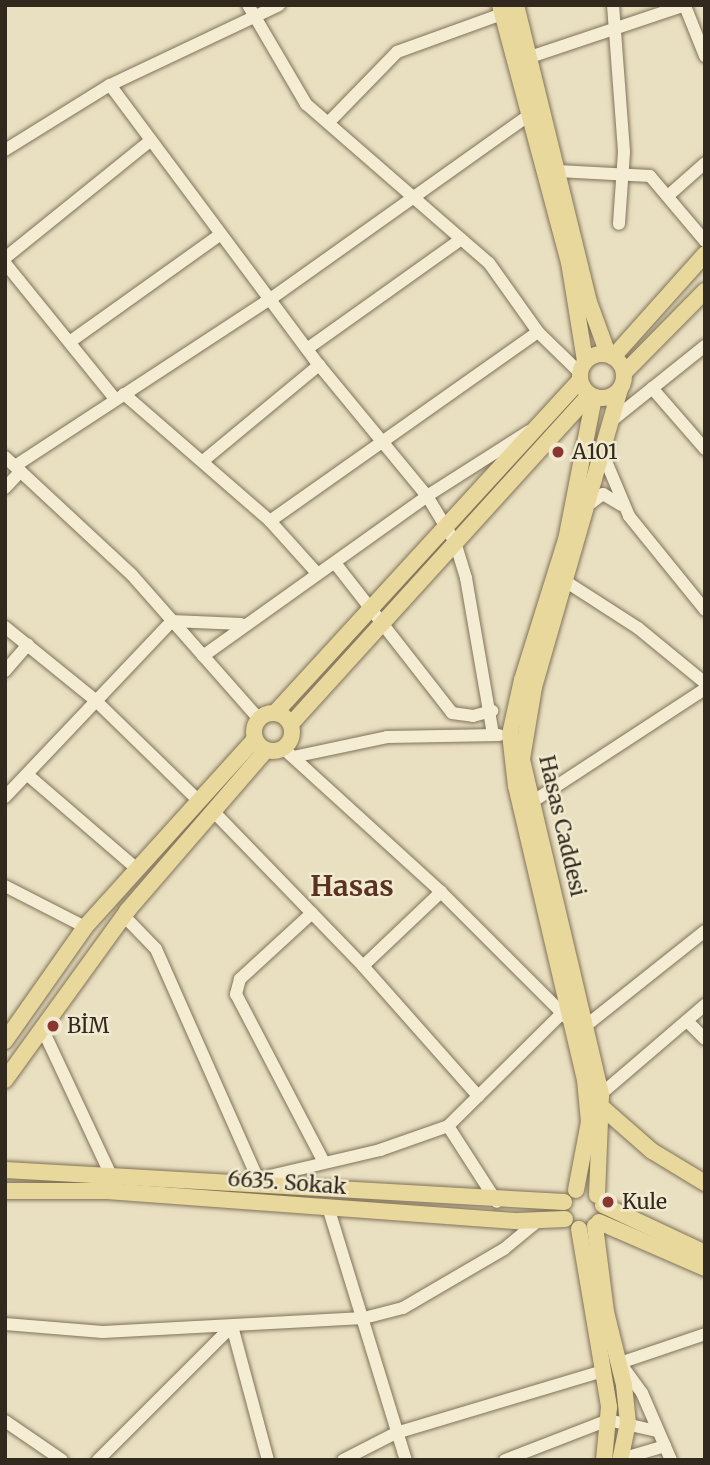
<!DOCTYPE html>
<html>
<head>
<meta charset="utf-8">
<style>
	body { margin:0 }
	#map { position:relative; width:710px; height:1465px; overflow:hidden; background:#e9e0c1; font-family:Merriweather,serif }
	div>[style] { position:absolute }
	.roads { filter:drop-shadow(0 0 2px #80725a) drop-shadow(0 0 2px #80725a) }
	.minor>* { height:12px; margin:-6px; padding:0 6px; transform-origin:6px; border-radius:6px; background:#f5edd3 }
	.major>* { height:16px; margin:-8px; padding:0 8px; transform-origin:8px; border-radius:8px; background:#e9d89c }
	.major>.ring { margin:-8px; padding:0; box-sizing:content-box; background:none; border:16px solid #e9d89c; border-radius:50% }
	.dots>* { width:19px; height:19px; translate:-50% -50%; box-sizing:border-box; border:4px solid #f1ead0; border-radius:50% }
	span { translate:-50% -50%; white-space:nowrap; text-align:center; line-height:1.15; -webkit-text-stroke:5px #f1ead0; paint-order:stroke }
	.poi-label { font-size:21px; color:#31291d }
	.left { translate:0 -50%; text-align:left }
	.street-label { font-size:21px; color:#31291d }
	.district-label { font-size:28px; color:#5a3221; font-weight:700 }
	.frame { position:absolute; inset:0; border:7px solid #31291d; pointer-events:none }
</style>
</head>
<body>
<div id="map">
	<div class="roads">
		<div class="minor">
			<i style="left:248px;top:5px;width:115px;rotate:59.6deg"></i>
			<i style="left:306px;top:104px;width:242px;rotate:41deg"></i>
			<i style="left:489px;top:263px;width:85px;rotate:54.6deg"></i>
			<i style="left:538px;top:332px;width:57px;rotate:44.3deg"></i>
			<i style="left:613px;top:5px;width:147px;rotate:85.7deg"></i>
			<i style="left:624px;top:152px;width:72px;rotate:94deg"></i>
			<i style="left:685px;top:6px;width:54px;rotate:68.2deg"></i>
			<i style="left:530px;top:57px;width:163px;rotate:-18.5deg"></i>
			<i style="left:110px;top:85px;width:349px;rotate:53.3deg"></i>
			<i style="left:319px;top:365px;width:170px;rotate:50.5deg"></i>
			<i style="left:427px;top:496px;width:121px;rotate:-32.5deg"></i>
			<i style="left:329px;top:122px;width:98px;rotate:-45.8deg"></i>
			<i style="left:397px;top:52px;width:112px;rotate:-19.9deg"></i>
			<i style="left:5px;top:150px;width:123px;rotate:-31.8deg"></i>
			<i style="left:110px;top:85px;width:187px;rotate:-25.3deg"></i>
			<i style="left:558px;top:171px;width:92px;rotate:3.1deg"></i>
			<i style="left:650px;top:176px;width:85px;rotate:49.8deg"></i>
			<i style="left:669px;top:195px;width:48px;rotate:-41.6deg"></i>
			<i style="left:5px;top:258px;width:186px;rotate:-38.9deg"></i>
			<i style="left:5px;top:263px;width:175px;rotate:51deg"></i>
			<i style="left:71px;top:341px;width:184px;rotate:-35.5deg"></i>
			<i style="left:307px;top:349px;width:189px;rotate:-35.5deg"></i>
			<i style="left:652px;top:388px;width:81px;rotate:49deg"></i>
			<i style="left:124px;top:394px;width:194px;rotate:41deg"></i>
			<i style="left:270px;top:521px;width:69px;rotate:48deg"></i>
			<i style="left:610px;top:422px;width:122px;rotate:-38.7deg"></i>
			<i style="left:603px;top:454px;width:67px;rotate:67.2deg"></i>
			<i style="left:629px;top:516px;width:121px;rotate:51deg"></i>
			<i style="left:5px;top:457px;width:173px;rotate:42.9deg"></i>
			<i style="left:132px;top:575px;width:192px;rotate:48.6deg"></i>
			<i style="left:203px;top:461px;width:151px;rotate:-39.6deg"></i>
			<i style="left:15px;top:466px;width:303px;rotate:-33.2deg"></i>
			<i style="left:269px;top:300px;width:319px;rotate:-35.4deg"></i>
			<i style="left:5px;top:488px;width:23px;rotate:-47deg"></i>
			<i style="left:591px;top:503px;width:15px;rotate:-37deg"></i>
			<i style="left:603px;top:494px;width:21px;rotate:31deg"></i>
			<i style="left:270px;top:521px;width:328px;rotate:-35.2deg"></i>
			<i style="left:335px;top:563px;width:190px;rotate:52deg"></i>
			<i style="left:452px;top:713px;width:21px;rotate:8deg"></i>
			<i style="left:473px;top:716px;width:20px;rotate:-15deg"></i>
			<i style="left:565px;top:581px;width:87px;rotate:32.8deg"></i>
			<i style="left:638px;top:628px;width:87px;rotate:39.4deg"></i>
			<i style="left:5px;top:627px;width:114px;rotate:39deg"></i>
			<i style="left:94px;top:699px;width:145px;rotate:44.2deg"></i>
			<i style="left:203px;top:656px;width:275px;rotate:-35.5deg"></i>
			<i style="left:427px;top:496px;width:54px;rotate:58.7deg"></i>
			<i style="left:455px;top:542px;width:38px;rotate:73deg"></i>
			<i style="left:466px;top:578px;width:159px;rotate:80.2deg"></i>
			<i style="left:5px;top:671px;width:35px;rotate:-49deg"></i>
			<i style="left:284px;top:749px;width:212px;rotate:42.3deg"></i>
			<i style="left:441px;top:892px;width:190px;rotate:45deg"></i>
			<i style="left:575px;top:1026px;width:13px;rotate:-9deg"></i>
			<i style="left:588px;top:1024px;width:149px;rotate:-38.5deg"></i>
			<i style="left:293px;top:757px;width:96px;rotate:-12deg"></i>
			<i style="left:387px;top:737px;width:112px;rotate:-1deg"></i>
			<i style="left:29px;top:776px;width:141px;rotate:40.7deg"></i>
			<i style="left:5px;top:797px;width:243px;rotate:-46.5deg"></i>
			<i style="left:172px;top:621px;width:69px;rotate:2.5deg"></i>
			<i style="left:532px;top:802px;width:207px;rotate:-33.2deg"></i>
			<i style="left:212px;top:810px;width:217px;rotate:45.9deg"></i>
			<i style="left:363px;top:966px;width:174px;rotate:48.5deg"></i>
			<i style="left:5px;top:886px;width:90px;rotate:27.1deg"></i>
			<i style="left:312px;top:913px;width:98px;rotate:137.5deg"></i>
			<i style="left:240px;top:979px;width:16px;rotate:105deg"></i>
			<i style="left:236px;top:994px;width:190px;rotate:62.4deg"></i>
			<i style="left:124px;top:916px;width:46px;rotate:45.9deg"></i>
			<i style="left:156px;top:949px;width:249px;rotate:66.1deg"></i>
			<i style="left:363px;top:966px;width:108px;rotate:-43.5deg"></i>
			<i style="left:687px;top:1021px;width:25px;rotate:45deg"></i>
			<i style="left:42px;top:1028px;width:160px;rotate:64.9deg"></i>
			<i style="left:601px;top:1094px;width:137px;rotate:-40.6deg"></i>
			<i style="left:448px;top:1126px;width:90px;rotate:57.2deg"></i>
			<i style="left:244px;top:1182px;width:140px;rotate:-13.2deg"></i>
			<i style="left:380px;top:1150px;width:72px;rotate:-19.4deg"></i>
			<i style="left:448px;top:1126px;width:161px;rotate:-44.7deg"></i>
			<i style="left:328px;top:1207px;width:265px;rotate:72.9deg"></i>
			<i style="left:5px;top:1324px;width:98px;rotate:4.7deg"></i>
			<i style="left:103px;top:1332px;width:261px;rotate:-3.1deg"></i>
			<i style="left:364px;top:1318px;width:40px;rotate:-14.4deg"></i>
			<i style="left:403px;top:1308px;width:117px;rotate:-30.3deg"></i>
			<i style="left:504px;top:1249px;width:45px;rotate:-39.6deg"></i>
			<i style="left:232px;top:1326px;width:139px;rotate:75deg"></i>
			<i style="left:5px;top:1421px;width:69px;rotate:34.4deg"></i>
			<i style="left:621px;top:1459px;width:46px;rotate:-16.5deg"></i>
			<i style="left:98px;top:1460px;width:190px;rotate:-45deg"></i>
			<i style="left:343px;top:1460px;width:59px;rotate:-27deg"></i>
			<i style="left:396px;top:1433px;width:216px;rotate:-16.7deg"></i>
			<i style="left:505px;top:1460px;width:110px;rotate:-21.2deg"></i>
			<i style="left:608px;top:1420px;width:50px;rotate:12.7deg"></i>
			<i style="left:671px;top:1460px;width:73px;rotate:-113.4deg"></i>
			<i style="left:642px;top:1393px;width:37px;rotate:-126deg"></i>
			<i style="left:620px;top:1363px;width:90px;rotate:-18.8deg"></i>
		</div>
		<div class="major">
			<i style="left:500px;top:5px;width:266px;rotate:75deg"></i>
			<i style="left:569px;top:262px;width:100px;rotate:80.8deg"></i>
			<i style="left:516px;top:5px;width:306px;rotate:76.2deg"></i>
			<i style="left:589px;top:302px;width:55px;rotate:69.9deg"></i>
			<i class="ring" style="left:580px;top:354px;width:28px;height:28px"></i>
			<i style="left:613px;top:357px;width:138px;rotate:-48.2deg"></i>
			<i style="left:624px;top:373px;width:115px;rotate:-45.4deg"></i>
			<i class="ring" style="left:254px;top:713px;width:22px;height:22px"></i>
			<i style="left:275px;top:713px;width:450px;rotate:-47.5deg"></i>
			<i style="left:291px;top:724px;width:444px;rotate:-47.8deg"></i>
			<i style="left:5px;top:1041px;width:139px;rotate:-54.9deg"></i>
			<i style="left:85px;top:927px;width:253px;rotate:-47.9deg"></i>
			<i style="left:5px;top:1080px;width:210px;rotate:-54.1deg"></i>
			<i style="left:128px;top:910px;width:211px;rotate:-49.2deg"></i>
			<i style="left:604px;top:1109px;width:64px;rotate:41.2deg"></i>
			<i style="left:652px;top:1151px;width:62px;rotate:31.1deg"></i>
			<i style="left:5px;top:1170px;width:560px;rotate:3.28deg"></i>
			<i style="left:576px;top:1190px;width:69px;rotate:-79.2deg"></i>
			<i style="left:589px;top:1122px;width:42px;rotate:-95.4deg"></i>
			<i style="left:585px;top:1080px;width:302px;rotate:-103.2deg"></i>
			<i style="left:516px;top:786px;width:52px;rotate:-96.6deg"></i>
			<i style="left:510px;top:734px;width:55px;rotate:-77.5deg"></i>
			<i style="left:522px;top:680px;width:147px;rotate:-72.6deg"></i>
			<i style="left:566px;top:540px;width:146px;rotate:-78.9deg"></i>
			<i style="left:5px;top:1191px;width:102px"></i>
			<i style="left:107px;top:1191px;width:412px;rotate:4.2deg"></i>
			<i style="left:518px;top:1221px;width:47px;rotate:-2.4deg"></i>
			<i style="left:597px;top:1195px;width:101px;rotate:-87.7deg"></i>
			<i style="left:601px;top:1094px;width:344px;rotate:-103.3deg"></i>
			<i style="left:522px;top:759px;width:73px;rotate:-80.5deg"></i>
			<i style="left:534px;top:687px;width:309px;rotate:-73.9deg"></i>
			<i style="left:603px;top:1205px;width:113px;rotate:25.2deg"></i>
			<i style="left:599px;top:1222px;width:116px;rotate:23.5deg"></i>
			<i style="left:595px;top:1226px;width:87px;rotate:82.7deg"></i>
			<i style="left:606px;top:1312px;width:75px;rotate:76.1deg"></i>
			<i style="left:624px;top:1385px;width:38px;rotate:84deg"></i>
			<i style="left:628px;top:1423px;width:38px;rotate:102deg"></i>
			<i style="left:579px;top:1229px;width:181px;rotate:80.4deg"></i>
			<i style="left:609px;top:1407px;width:53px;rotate:95.4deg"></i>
		</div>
	</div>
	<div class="dots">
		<i style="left:558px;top:452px;background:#893730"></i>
		<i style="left:53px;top:1026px;background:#893730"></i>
		<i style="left:608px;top:1202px;background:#893730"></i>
	</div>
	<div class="poi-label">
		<span class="left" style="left:572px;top:452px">A101</span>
		<span class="left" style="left:67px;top:1026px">BİM</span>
		<span class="left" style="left:622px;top:1202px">Kule</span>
	</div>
	<div class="street-label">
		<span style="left:562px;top:826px;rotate:77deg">Hasas Caddesi</span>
		<span style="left:287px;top:1183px;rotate:4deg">6635. Sokak</span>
	</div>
	<div class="district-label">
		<span style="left:352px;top:886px">Hasas</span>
	</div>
	<div class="frame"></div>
</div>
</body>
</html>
